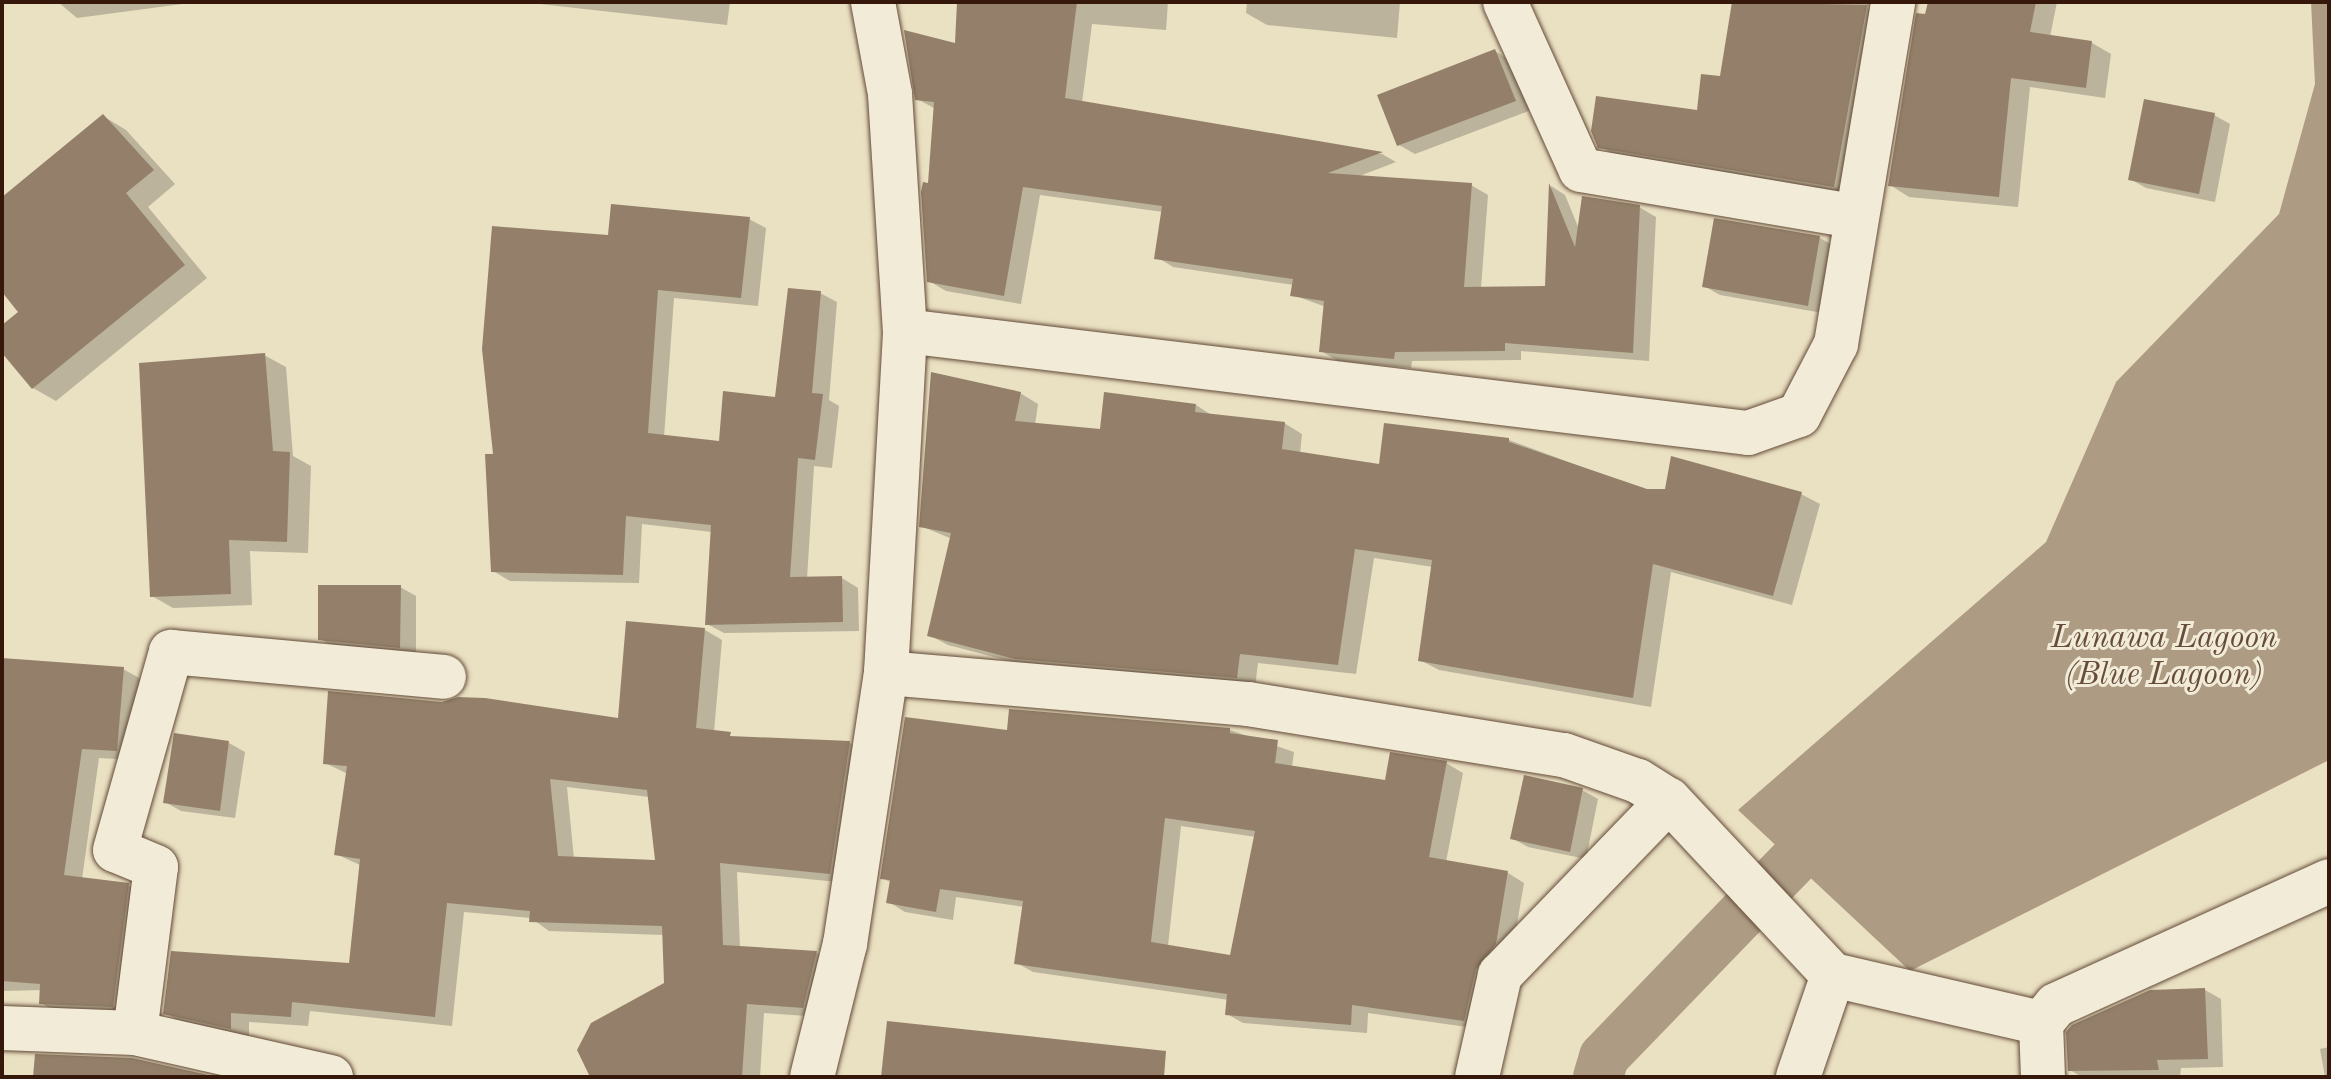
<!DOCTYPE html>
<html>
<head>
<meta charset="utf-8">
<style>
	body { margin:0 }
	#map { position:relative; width:2331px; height:1079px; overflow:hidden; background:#eae0c2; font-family:"Old Standard TT",serif }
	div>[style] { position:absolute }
	.water>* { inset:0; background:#ad9c83 }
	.shadow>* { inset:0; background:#0003 }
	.canal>* { height:50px; margin:-25px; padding:0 25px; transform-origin:25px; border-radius:25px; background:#ad9c83 }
	.building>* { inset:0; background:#94806a }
	.roads { filter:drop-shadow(0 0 2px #634a38) drop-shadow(0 0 2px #634a38) }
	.minor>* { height:44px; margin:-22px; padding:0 22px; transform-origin:22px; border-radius:22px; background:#f1ebd7 }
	span { translate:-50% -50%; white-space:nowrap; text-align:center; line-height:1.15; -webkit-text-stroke:6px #f1ebd7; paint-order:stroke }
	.water-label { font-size:32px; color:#664d3a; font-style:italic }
	.frame { position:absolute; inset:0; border:4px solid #36180a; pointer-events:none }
</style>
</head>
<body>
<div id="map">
	<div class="water">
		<i style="clip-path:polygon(2311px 2px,2329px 2px,2329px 760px,1910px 971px,1738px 810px,2046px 542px,2116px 382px,2279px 214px,2315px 84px)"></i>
	</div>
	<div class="shadow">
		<i style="clip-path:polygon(58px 2px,197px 2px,77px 18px)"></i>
		<i style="clip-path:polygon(522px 2px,730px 2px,727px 25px)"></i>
		<i style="clip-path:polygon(959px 2px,1168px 2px,1166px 30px,1092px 24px,1082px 103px,1382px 154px,1396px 162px,1357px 177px,1471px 185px,1488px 195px,1481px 288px,1547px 288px,1551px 186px,1565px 195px,1579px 229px,1639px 207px,1656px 217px,1649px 361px,1521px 351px,1521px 360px,1412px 361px,1411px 368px,1338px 361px,1321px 351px,1326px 307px,1293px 295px,1294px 285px,1173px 267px,1157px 257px,1163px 212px,1040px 195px,1021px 304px,946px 291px,929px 281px,934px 108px,917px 99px,957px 46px)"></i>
		<i style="clip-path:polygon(1247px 2px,1400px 2px,1397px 38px,1267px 25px,1246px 13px)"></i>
		<i style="clip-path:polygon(1734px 2px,1869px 2px,1868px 8px,1882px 16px,1849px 195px,1616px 156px,1600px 146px,1699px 112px,1722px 78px)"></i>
		<i style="clip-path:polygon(1930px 2px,2057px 2px,2050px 37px,2092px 43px,2111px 54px,2105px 98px,2030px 87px,2018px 207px,1909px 197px,1890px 185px)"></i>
		<i style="clip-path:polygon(1495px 51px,1511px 61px,1531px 110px,1415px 154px,1399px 145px)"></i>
		<i style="clip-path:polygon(2214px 115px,2230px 124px,2215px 202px,2146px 188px,2130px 179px)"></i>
		<i style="clip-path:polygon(103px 116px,126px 130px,175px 184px,148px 207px,207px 278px,56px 401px,33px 388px,2px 350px,2px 328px,21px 312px,2px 289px,2px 199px)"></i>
		<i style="clip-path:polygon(749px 219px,766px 228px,758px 306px,674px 298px,664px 437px,721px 443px,777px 399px,820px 293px,837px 302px,829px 400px,839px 406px,832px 468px,814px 466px,807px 579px,842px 578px,858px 588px,859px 631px,724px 633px,707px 624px,712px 532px,642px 524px,639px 583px,510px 581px,493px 571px,495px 455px,610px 237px)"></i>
		<i style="clip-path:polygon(1716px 220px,1820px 238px,1836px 247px,1823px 313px,1720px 295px,1704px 286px)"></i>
		<i style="clip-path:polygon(264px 355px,286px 367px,293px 456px,311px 466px,308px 553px,250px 551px,252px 605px,173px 608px,152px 596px)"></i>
		<i style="clip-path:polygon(1020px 393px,1038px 404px,1035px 425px,1102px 431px,1196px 405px,1213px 416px,1284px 423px,1302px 434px,1300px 454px,1380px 467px,1509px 440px,1647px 491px,1801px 494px,1820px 504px,1792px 605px,1671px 572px,1651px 707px,1439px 670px,1420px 660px,1433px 567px,1374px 558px,1356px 674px,1258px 663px,1255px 687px,1036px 668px,948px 645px,929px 635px,952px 539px,921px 526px)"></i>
		<i style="clip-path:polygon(400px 587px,416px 596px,416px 656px,336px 648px,320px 639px)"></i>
		<i style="clip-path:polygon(evenodd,705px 630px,722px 640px,714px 732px,738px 739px,850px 743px,867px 753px,848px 883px,737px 872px,740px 948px,817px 953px,834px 963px,821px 1017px,764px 1013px,760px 1077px,592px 1077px,666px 984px,664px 935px,549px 931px,531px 918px,464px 912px,452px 1026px,310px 1011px,308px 1026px,249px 1022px,249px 1038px,183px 1023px,165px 1013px,351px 965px,362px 866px,336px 854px,348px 774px,325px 763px,620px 721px,705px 630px,567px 787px,649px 797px,658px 863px,574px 859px,567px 787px)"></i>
		<i style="clip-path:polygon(2px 660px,123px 669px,141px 679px,134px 760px,99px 758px,82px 879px,128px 885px,145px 895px,130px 1016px,58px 1013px,41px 1003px,42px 990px,2px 991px)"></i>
		<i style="clip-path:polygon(evenodd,1230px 730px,1294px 752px,1292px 767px,1387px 782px,1446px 763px,1463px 773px,1446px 862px,1508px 873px,1524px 883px,1512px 953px,1481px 1029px,1368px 1013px,1367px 1033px,1243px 1023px,1227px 1014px,1229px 1000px,1033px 972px,1017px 963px,1024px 907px,956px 897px,953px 920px,905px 912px,889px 902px,892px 883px,882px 878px,1008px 732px,1230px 730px,1181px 826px,1256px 837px,1231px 957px,1168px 946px,1181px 826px)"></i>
		<i style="clip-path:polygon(229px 743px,245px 752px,235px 818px,181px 811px,165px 802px)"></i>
		<i style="clip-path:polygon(1582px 790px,1598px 799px,1586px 859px,1528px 847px,1512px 838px)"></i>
		<i style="clip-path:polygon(2205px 990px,2221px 999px,2223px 1067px,2181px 1068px,2180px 1077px,2082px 1077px,2070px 1070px)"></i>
		<i style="clip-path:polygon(2329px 1047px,2329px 1077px,2325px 1077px,2320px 1049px)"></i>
	</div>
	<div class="canal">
		<i style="left:1598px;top:1077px;width:21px;rotate:-73deg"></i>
		<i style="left:1604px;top:1057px;width:341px;rotate:-46deg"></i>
	</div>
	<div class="building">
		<i style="clip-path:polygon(957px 2px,1077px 2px,1065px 98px,1383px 152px,1328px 173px,1472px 183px,1464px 287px,1545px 286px,1549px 183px,1575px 247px,1582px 196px,1640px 205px,1633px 353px,1505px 343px,1505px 351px,1395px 352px,1394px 359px,1319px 352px,1324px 301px,1290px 296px,1293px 279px,1154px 259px,1162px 206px,1023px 187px,1004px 296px,927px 282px,921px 192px,923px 182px,928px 183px,934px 102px,915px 100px,904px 30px,955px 43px)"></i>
		<i style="clip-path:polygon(1732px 2px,1867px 5px,1834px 187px,1598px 148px,1591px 131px,1596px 96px,1697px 110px,1701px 74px,1720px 76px)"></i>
		<i style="clip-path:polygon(1928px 2px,2036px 2px,2030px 32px,2092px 41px,2086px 88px,2011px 78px,1999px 197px,1888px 186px,1916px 13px,1925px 14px)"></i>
		<i style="clip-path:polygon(1495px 49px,1516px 101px,1397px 146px,1377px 95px)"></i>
		<i style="clip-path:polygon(2144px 99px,2215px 113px,2199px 194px,2128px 180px)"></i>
		<i style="clip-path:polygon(103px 114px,154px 170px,126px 193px,185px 265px,32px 389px,2px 353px,2px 325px,18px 312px,2px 292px,2px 197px)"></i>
		<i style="clip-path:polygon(611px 204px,750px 217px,741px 298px,658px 290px,648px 433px,719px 441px,723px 391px,775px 397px,788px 288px,821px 291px,812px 393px,823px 394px,815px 460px,798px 458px,790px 577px,842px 576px,843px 622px,705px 625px,711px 525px,626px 516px,623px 575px,491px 572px,485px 454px,493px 454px,482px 349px,492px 226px,608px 235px)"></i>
		<i style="clip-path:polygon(1714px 218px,1820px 236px,1808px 306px,1702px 287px)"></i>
		<i style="clip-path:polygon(265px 353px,273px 451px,290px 452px,287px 542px,229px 540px,231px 594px,150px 597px,139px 363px)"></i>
		<i style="clip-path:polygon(931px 372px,1021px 392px,1015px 421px,1100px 429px,1104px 392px,1196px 404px,1195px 412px,1285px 422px,1282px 449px,1379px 464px,1384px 423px,1509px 438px,1509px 442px,1647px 489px,1665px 489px,1671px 456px,1802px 492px,1773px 596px,1653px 564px,1633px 698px,1418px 661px,1432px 560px,1355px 549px,1338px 665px,1240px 654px,1237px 678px,1015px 659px,927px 636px,951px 533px,919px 527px)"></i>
		<i style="clip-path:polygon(318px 585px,401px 585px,400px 648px,318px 640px)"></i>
		<i style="clip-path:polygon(evenodd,626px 621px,705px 628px,696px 728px,731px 732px,730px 736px,850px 741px,830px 874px,720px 863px,723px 945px,817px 951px,803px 1008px,747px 1004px,742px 1077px,590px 1077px,577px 1050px,591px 1023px,664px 983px,662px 926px,529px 922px,530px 911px,447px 903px,435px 1017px,292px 1002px,291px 1017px,231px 1013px,231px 1029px,163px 1014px,171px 951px,349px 963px,360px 859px,334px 855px,347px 766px,323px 764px,328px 691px,442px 702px,458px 697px,485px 698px,618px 718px,626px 621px,550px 779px,647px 790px,655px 860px,558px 856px,550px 779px)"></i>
		<i style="clip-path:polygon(2px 658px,124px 667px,117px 751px,82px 749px,64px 875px,129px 883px,113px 1007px,39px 1004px,40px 984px,2px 981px)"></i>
		<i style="clip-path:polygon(evenodd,1009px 709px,1230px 728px,1230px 733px,1278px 740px,1275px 763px,1385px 780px,1390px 752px,1447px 761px,1429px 857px,1508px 871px,1496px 944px,1476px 969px,1464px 1021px,1352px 1005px,1351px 1025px,1225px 1015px,1227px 994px,1014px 964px,1023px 901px,940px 889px,936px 912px,886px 903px,890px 880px,880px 879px,905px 717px,1007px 730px,1009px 709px,1165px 818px,1255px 831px,1230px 955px,1151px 942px,1165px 818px)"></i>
		<i style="clip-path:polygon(174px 733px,229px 741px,220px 811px,163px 803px)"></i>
		<i style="clip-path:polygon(1524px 775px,1583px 788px,1570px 852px,1510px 839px)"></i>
		<i style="clip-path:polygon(2205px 988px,2208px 1059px,2157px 1060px,2159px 1070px,2068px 1071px,2066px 1032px,2072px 1025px,2150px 990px)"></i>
		<i style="clip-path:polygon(887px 1021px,1166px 1051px,1164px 1077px,881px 1077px)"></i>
		<i style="clip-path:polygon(35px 1054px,132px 1058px,217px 1077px,33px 1077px)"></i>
	</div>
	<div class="roads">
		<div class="minor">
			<i style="left:873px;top:2px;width:94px;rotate:79.5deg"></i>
			<i style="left:890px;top:94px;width:237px;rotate:86.4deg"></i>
			<i style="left:905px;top:331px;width:849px;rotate:6.9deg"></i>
			<i style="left:1748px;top:433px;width:54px;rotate:-19.4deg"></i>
			<i style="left:1799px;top:415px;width:80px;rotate:-62.5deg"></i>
			<i style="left:1836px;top:344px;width:347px;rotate:-80.5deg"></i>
			<i style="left:1505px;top:2px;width:184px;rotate:65.7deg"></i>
			<i style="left:1581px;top:170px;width:277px;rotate:9.6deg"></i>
			<i style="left:886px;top:673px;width:363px;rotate:4.9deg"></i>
			<i style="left:1248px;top:704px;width:320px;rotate:9.2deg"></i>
			<i style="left:1564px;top:755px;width:78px;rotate:19.4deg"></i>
			<i style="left:1638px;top:781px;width:36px;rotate:32deg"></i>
			<i style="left:1669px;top:800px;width:240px;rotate:46.9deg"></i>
			<i style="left:1833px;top:975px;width:213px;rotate:13deg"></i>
			<i style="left:2041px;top:1023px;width:23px;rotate:-50deg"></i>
			<i style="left:2056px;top:1005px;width:300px;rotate:-24.4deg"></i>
			<i style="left:2041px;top:1023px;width:54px;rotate:87.9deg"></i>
			<i style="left:2px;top:1028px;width:133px;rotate:2.2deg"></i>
			<i style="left:135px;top:1033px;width:201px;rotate:12.7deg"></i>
			<i style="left:135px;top:1033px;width:167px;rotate:-82.8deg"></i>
			<i style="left:156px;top:867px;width:44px;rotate:-157.5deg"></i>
			<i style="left:115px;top:850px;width:206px;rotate:-74.2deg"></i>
			<i style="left:171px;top:652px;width:274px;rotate:5.2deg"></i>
			<i style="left:812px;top:1077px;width:137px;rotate:-76.1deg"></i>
			<i style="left:845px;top:944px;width:274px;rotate:-81.4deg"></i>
			<i style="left:886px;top:673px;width:343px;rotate:-86.8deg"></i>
			<i style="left:1477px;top:1077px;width:105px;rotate:-77.3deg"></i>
			<i style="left:1500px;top:975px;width:243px;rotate:-46deg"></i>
			<i style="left:1798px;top:1077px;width:108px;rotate:-71.1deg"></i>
		</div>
	</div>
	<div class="water-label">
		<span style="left:2164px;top:658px">Lunawa Lagoon<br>(Blue Lagoon)</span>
	</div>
	<div class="frame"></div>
</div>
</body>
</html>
